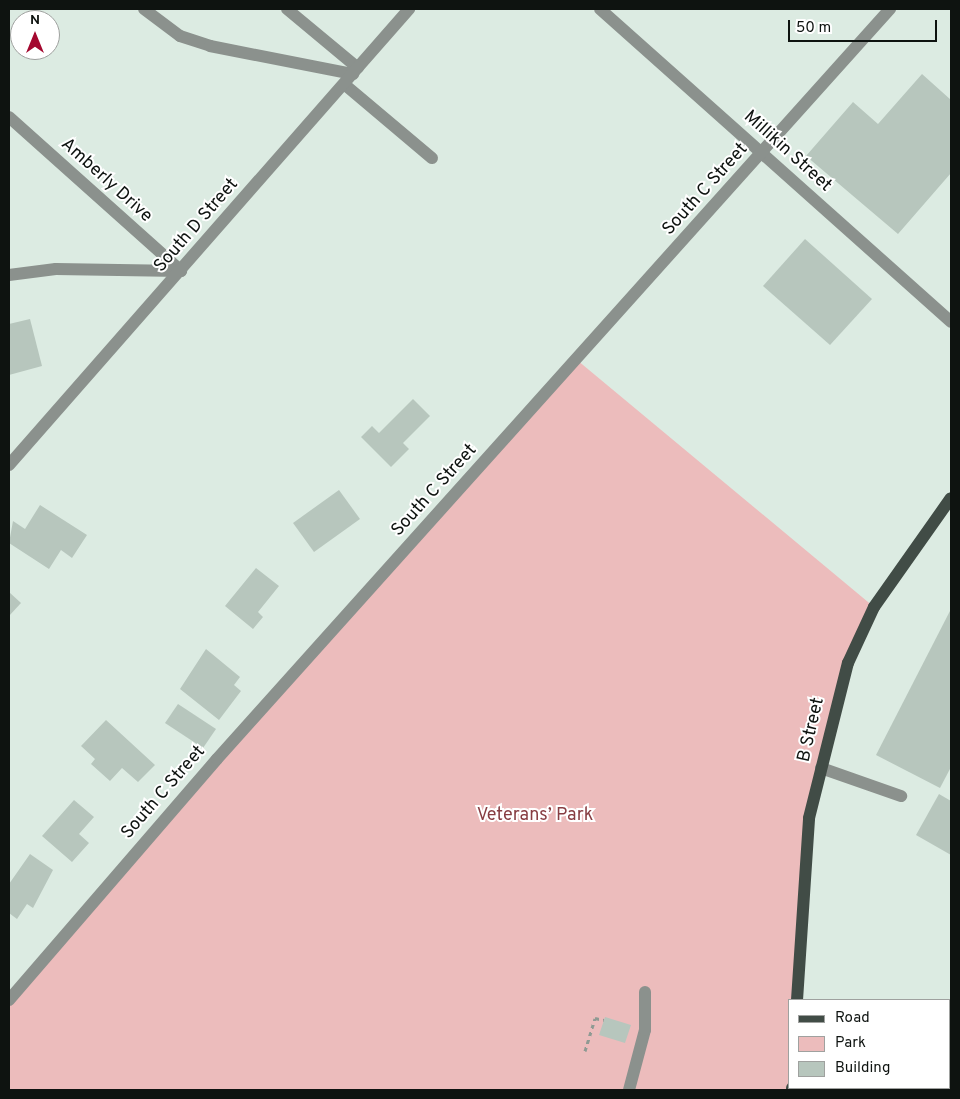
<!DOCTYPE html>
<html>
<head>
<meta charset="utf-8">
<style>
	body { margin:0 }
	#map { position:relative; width:960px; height:1099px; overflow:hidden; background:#dcebe2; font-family:Overpass,sans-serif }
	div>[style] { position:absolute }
	.green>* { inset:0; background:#ecbcbc }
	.building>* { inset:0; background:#b7c6bd }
	.path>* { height:3px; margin-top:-1.5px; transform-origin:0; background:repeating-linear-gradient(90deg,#8f9a93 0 4px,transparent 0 8px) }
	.minor>* { height:12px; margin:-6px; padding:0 6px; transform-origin:6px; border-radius:6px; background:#8b918d }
	.major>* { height:12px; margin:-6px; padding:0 6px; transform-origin:6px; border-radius:6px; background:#414c46 }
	span { translate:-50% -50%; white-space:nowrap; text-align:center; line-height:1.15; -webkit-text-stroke:4px #fff; paint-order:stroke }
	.street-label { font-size:18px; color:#0e1310 }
	.park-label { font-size:18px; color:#873d42 }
	.frame { position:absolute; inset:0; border:10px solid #0e1310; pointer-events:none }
	.legend { position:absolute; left:788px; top:999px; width:162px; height:90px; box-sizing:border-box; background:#fff; border:1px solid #9fa19f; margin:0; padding:6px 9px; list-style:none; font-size:15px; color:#0e1310 }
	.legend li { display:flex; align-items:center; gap:10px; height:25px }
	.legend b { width:25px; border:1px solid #9fa19f }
	.north { position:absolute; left:10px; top:10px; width:50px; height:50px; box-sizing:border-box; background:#fff; border:1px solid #9fa19f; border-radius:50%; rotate:0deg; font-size:14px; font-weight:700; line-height:20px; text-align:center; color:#0e1310 }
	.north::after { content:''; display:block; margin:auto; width:18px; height:22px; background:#a4082f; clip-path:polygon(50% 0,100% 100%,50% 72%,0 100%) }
	.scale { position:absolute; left:788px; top:20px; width:149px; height:22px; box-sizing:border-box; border:2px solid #0e1310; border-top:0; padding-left:6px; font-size:15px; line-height:18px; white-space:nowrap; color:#0e1310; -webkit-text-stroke:4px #fff; paint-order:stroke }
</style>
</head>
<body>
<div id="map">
	<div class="green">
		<i style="clip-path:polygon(577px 360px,874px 607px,848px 663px,809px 818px,797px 1000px,789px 1000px,792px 1090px,9px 1090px,9px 1000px)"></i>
	</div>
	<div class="building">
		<i style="clip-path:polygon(922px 74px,951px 100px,951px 173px,898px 234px,806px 156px,853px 102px,878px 124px)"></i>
		<i style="clip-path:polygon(805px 239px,872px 299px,830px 345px,763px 286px)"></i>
		<i style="clip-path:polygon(30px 319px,42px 366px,9px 375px,9px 324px)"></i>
		<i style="clip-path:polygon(413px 399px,430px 416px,403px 443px,409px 449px,391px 467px,361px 437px,372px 426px,379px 433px)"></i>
		<i style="clip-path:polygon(339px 490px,360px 519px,314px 552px,293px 523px)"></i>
		<i style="clip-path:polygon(40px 505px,87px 535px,72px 558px,61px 550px,49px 569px,9px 543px,13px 521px,25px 529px)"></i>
		<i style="clip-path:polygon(256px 568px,279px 586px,258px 612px,263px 617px,253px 629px,225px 606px)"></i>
		<i style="clip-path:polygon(9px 592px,21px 603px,9px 616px)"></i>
		<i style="clip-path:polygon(951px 609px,951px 767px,940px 788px,876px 755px)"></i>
		<i style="clip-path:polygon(206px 649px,240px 677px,234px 685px,241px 691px,219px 720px,180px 689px)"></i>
		<i style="clip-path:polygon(178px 704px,216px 729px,203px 748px,165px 723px)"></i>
		<i style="clip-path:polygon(106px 720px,155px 765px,138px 782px,122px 768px,110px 781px,91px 764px,95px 759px,81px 746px)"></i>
		<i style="clip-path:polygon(939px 794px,951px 801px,951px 855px,916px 835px)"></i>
		<i style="clip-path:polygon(74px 800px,94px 817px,79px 834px,89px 843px,72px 862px,42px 836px)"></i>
		<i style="clip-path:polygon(30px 854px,53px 870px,33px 908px,27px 904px,17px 919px,9px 913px,9px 884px)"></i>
		<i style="clip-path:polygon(605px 1017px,631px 1025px,625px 1043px,599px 1035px)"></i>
	</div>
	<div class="path">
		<i style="left:585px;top:1051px;width:34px;rotate:-73deg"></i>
		<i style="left:595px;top:1018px;width:9px;rotate:13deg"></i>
		<i style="left:879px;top:1090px;width:3px;rotate:-45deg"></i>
	</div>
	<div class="minor">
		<i style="left:144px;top:9px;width:45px;rotate:36.9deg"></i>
		<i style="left:180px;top:36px;width:32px;rotate:18deg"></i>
		<i style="left:210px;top:46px;width:146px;rotate:11.1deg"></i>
		<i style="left:287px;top:9px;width:92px;rotate:39.7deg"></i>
		<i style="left:600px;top:9px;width:470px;rotate:41.7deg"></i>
		<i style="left:344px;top:84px;width:115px;rotate:40.1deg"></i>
		<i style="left:9px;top:117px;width:231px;rotate:41.8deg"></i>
		<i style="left:9px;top:275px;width:47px;rotate:-7.3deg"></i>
		<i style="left:56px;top:269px;width:125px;rotate:0.9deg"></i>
		<i style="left:9px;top:465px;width:607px;rotate:-48.74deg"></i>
		<i style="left:821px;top:768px;width:85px;rotate:19.3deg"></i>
		<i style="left:9px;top:1000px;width:318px;rotate:-49.2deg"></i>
		<i style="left:217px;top:759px;width:1008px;rotate:-48.1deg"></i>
		<i style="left:949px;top:1018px;width:4px;rotate:-56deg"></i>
		<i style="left:629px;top:1090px;width:62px;rotate:-75.1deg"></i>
		<i style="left:645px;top:1030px;width:38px;rotate:-90deg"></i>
	</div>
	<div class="major">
		<i style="left:797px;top:1000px;width:182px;rotate:-86.2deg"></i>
		<i style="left:809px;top:818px;width:160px;rotate:-75.9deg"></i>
		<i style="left:848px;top:663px;width:62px;rotate:-65.1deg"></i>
		<i style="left:874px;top:607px;width:133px;rotate:-54.8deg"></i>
		<i style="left:792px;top:1090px;width:2px;rotate:-90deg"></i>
	</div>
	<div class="street-label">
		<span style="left:787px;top:152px;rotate:42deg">Millikin Street</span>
		<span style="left:106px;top:181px;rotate:42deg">Amberly Drive</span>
		<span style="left:706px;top:190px;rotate:-48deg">South C Street</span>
		<span style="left:197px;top:226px;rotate:-49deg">South D Street</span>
		<span style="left:435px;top:491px;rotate:-48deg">South C Street</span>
		<span style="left:812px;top:730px;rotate:-77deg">B Street</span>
		<span style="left:164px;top:793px;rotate:-49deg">South C Street</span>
	</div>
	<div class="park-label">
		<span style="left:535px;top:816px">Veterans’ Park</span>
	</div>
	<div class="frame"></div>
	<ul class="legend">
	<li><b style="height:6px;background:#414c46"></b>Road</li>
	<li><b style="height:14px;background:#ecbcbc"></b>Park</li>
	<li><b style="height:14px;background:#b7c6bd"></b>Building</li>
	</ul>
	<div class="north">N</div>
	<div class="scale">50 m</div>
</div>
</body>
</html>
